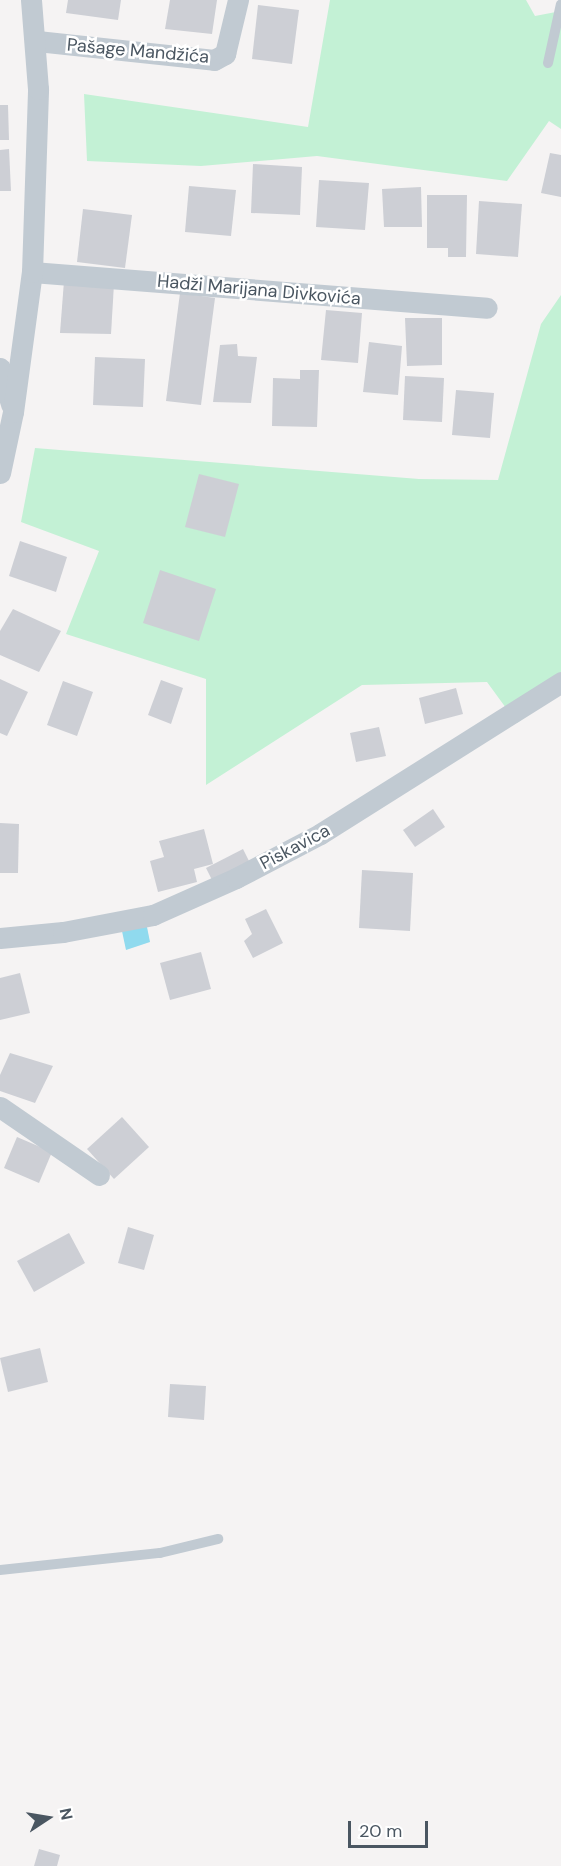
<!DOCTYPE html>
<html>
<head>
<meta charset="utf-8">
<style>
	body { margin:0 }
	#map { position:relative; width:561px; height:1866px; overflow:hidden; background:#f5f3f3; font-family:"DM Sans",sans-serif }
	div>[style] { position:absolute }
	.green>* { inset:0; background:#c3f1d5 }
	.water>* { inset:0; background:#90daee }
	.building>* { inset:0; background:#cdcfd5 }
	.service>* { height:10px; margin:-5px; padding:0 5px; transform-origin:5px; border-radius:5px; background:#c1cad2 }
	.minor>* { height:21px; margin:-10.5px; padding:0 10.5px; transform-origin:10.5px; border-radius:10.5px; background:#c1cad2 }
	span { translate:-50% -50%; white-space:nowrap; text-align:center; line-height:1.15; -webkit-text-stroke:5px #fff; paint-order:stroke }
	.street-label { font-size:18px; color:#4a5661 }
	.north { position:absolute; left:18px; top:1788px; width:60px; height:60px; -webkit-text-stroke:4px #fff; paint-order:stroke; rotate:78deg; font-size:16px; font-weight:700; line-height:24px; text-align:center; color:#4a5661 }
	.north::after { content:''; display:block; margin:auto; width:21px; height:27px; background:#4a5661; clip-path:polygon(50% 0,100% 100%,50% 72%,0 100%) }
	.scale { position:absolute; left:348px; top:1821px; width:80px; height:27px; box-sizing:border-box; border:3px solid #4a5661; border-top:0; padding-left:8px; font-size:18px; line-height:21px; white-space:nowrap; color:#4a5661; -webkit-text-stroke:4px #fff; paint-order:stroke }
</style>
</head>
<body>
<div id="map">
	<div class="green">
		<i style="clip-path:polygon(330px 0,526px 0,535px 16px,561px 11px,561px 129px,549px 121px,507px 181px,317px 156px,201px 166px,87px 161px,84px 94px,308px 127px)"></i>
		<i style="clip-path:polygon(561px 295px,561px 690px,517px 723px,487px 682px,362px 685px,206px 785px,206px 679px,66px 634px,99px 551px,21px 522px,35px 448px,419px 479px,498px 480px,541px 324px)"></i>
	</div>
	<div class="water">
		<i style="clip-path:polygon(144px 912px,150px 942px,126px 950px,119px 917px)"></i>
	</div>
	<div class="building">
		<i style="clip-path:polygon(68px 0,121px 0,118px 20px,66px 13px)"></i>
		<i style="clip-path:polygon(170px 0,217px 0,212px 34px,165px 29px)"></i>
		<i style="clip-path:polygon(258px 5px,299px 10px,292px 64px,252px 59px)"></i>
		<i style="clip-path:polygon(0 105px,8px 105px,9px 140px,0 140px)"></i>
		<i style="clip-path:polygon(9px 149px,11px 191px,0 191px,0 150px)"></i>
		<i style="clip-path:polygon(550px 153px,561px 155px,561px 197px,541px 193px)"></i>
		<i style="clip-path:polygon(253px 164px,302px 167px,300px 215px,251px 213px)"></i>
		<i style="clip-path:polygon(319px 180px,369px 183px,365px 230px,316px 227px)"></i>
		<i style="clip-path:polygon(189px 186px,236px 190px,231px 236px,185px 232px)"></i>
		<i style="clip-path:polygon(421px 187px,422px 227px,384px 227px,382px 189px)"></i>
		<i style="clip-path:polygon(427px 195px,467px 195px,466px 257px,448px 257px,448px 248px,427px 248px)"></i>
		<i style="clip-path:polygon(479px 201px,522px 204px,518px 257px,476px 254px)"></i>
		<i style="clip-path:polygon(83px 209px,132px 215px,125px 268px,77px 262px)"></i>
		<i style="clip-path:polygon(64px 281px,114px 284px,111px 334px,60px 333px)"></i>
		<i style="clip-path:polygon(180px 293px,215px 298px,201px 405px,166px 401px)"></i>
		<i style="clip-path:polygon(326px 310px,362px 313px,358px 363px,321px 360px)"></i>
		<i style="clip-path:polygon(405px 318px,442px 318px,442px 365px,407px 366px)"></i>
		<i style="clip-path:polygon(369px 342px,402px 346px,398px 395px,363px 392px)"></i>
		<i style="clip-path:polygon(237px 344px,238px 356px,257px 357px,251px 403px,213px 402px,220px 345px)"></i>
		<i style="clip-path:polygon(95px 357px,145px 359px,143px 407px,93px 405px)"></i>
		<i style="clip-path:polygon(300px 370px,319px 370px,317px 427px,272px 426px,273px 378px,300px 379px)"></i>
		<i style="clip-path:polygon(405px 376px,444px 378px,442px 422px,403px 420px)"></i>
		<i style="clip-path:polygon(456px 390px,494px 393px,490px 438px,452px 435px)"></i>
		<i style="clip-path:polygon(199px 474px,239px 484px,225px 537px,185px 527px)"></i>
		<i style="clip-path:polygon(20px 541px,67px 557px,56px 592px,9px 576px)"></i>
		<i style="clip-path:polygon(160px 570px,216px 589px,199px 641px,143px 623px)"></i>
		<i style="clip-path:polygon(13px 609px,61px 631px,39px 672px,0 655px,0 631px)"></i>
		<i style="clip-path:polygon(0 679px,28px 692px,7px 736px,0 733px)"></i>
		<i style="clip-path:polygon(161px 680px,183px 688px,171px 724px,148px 715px)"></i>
		<i style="clip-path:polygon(63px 681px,93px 692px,77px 736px,47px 725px)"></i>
		<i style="clip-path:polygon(456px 688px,463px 714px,425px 724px,419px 698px)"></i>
		<i style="clip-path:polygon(379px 727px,386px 756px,356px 762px,350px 733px)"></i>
		<i style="clip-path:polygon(433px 809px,445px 827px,415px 847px,403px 830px)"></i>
		<i style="clip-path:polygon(0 823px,19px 824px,18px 873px,0 873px)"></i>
		<i style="clip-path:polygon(204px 829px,213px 864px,194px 869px,197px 882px,158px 892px,150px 861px,164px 857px,159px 841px)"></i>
		<i style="clip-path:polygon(243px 849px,256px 875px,219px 894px,206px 868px)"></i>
		<i style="clip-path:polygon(362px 870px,413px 873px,410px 931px,359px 928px)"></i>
		<i style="clip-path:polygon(266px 909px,283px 943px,253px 958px,244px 941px,252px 934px,245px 919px)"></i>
		<i style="clip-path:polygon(201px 952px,211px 989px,170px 1000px,160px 963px)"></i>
		<i style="clip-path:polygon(20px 973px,30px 1013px,0 1020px,0 978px)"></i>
		<i style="clip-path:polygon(10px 1053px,53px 1066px,35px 1103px,0 1091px,0 1075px)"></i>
		<i style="clip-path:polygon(122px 1117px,149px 1147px,114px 1179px,87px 1149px)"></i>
		<i style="clip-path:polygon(17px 1137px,52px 1152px,39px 1183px,4px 1168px)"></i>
		<i style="clip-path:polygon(128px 1227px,154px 1235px,144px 1270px,118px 1263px)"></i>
		<i style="clip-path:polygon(69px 1233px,85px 1263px,34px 1292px,17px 1261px)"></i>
		<i style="clip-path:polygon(40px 1348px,48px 1382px,8px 1392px,0 1358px)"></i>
		<i style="clip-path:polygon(170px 1384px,206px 1386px,204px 1420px,168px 1417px)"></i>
		<i style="clip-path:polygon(39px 1849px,60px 1855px,57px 1866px,34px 1866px)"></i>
	</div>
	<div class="service">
		<i style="left:548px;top:63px;width:60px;rotate:-77.6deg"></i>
		<i style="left:0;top:1570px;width:161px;rotate:-6.1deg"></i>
		<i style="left:160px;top:1553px;width:60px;rotate:-13.6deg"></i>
	</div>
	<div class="minor">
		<i style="left:37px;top:41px;width:178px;rotate:6.1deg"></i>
		<i style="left:214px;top:60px;width:13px;rotate:-29deg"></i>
		<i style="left:225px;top:54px;width:56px;rotate:-76.5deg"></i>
		<i style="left:32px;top:272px;width:456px;rotate:4.5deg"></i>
		<i style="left:0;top:368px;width:39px;rotate:73deg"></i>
		<i style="left:0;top:473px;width:62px;rotate:-78deg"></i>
		<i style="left:13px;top:412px;width:141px;rotate:-82.3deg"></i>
		<i style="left:32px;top:272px;width:183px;rotate:-88.1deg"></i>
		<i style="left:38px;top:89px;width:89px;rotate:-94.5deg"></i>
		<i style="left:0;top:938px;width:63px;rotate:-5.4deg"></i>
		<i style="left:63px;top:932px;width:92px;rotate:-10.7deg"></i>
		<i style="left:153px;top:915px;width:91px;rotate:-24deg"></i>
		<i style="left:236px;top:878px;width:95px;rotate:-27.6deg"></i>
		<i style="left:320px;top:834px;width:285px;rotate:-32.2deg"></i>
		<i style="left:0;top:1107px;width:120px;rotate:34.5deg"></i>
	</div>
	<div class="street-label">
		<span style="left:138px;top:51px;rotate:5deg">Pašage Mandžića</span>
		<span style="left:259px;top:290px;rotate:5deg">Hadži Marijana Divkovića</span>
		<span style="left:295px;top:847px;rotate:-28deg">Piskavica</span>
	</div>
	<div class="north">N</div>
	<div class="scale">20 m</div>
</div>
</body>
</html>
